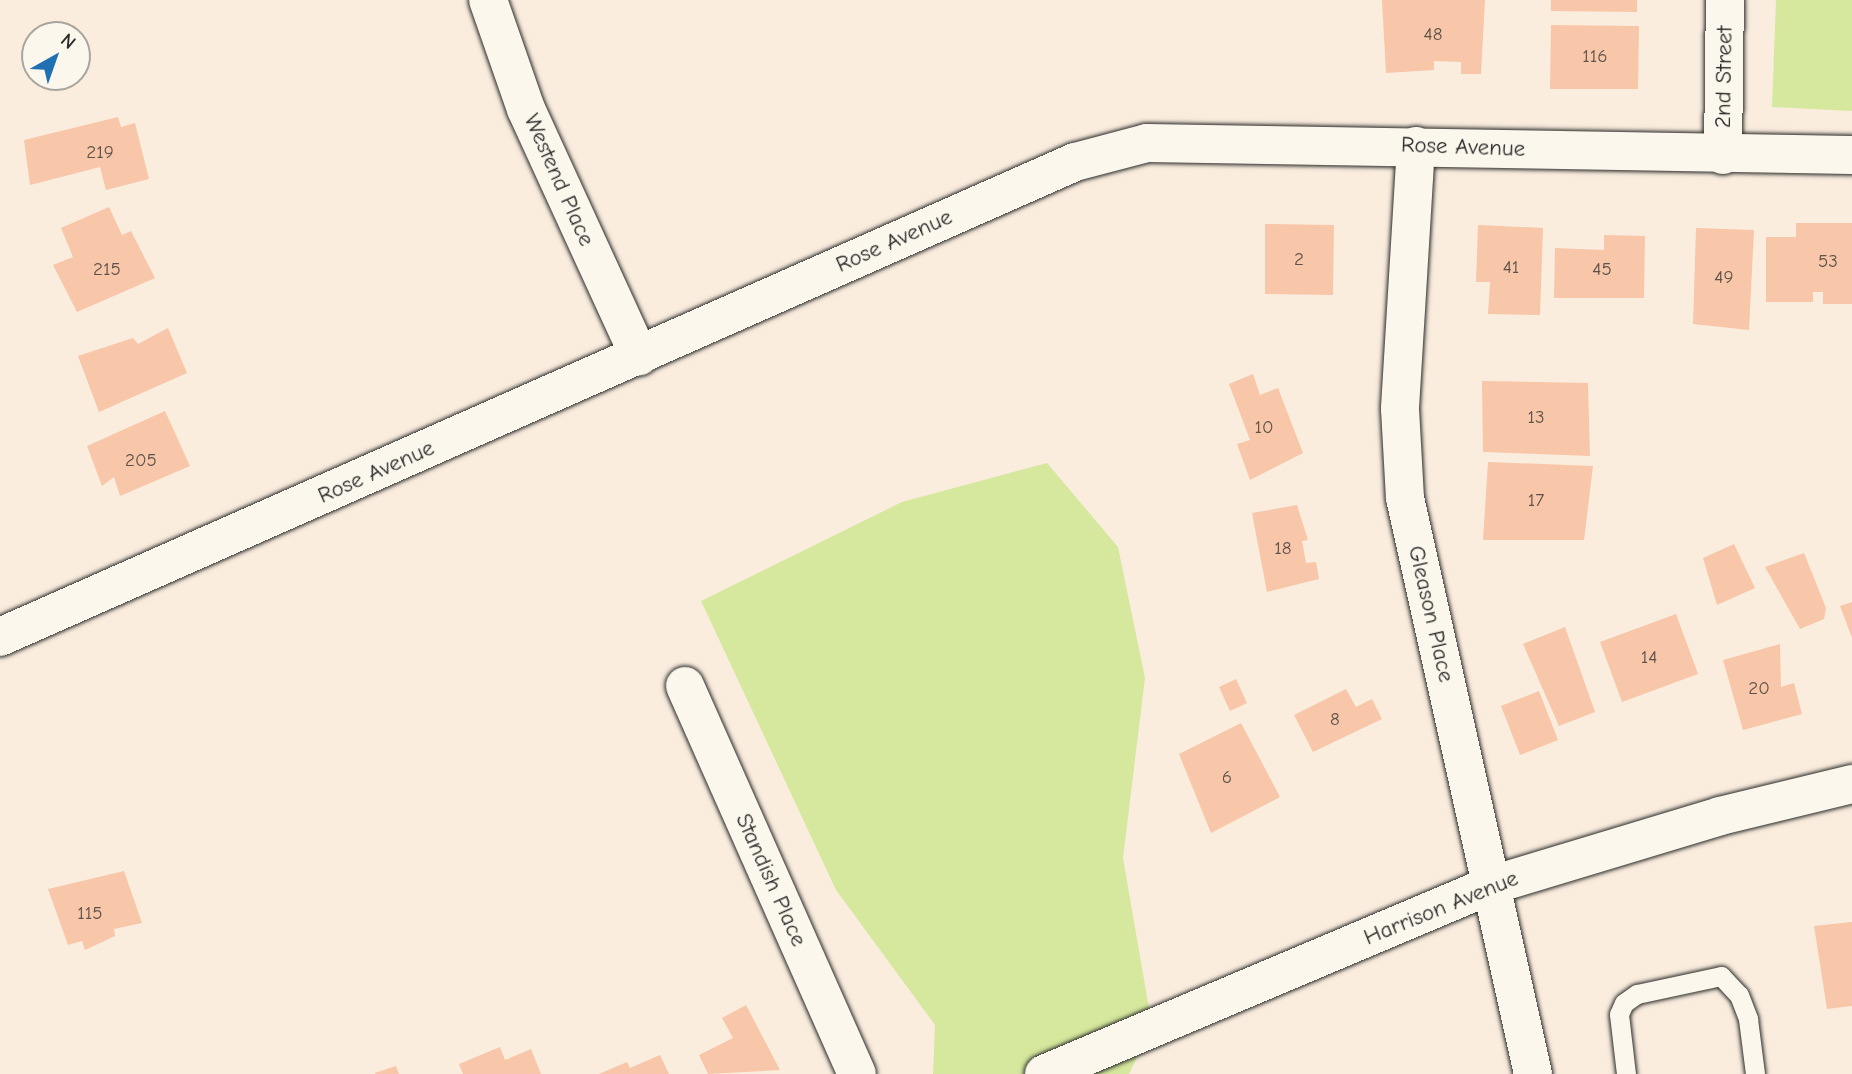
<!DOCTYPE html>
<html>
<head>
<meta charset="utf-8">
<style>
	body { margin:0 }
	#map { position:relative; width:1852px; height:1074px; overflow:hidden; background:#faedde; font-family:"Comic Neue",sans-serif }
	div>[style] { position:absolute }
	.green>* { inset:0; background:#d5e89d }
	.building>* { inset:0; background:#f8c6a8 }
	.roads { filter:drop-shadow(0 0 2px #2b2b2b) drop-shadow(0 0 2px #2b2b2b) }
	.lane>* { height:19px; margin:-9.5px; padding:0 9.5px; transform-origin:9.5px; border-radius:9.5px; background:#fbf7ec }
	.street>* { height:38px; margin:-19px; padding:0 19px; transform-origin:19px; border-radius:19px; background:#fbf7ec }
	.secondary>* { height:38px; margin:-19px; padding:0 19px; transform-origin:19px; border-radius:19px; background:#fbf7ec }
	span { translate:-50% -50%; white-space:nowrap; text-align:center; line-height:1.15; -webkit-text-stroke:6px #fbf7ec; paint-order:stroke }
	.number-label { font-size:19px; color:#5e524a }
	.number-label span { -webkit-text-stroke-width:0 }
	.street-label { font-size:23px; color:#2b2b2b }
	.north { position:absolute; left:21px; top:21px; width:70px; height:70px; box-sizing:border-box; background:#fbf7ec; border:2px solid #a8a59f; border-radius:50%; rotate:40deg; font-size:19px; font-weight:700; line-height:28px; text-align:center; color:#2b2b2b }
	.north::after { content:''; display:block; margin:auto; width:24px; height:32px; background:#1f6fb2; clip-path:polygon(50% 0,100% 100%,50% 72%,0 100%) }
</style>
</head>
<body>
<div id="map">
	<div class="green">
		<i style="clip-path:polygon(1776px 0,1852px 0,1852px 111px,1772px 107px)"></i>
		<i style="clip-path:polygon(1047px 463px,1118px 547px,1145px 678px,1123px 858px,1152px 1026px,1129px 1074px,933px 1074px,935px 1025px,836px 890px,701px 601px,902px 502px)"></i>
	</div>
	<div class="building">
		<i style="clip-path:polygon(1382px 0,1485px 0,1481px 74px,1461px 74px,1461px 62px,1434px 61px,1434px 70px,1386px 73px)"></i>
		<i style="clip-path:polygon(1551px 0,1637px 0,1637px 12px,1551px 11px)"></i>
		<i style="clip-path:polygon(1551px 25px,1639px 26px,1638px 89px,1550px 89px)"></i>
		<i style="clip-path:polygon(118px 117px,121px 127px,135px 123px,149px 179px,106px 190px,100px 167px,30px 185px,24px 140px)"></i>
		<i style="clip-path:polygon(109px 207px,122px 235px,131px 231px,155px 278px,77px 312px,53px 265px,73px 257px,61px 228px)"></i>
		<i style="clip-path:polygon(1796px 223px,1852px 223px,1852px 304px,1823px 304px,1823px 292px,1813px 292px,1813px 302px,1766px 302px,1766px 237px,1796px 237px)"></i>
		<i style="clip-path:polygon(1265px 224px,1334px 225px,1333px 295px,1265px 294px)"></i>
		<i style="clip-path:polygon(1478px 225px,1543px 228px,1540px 315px,1488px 314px,1490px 282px,1476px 282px)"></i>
		<i style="clip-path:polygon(1696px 228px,1754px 230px,1749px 330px,1693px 324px)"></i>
		<i style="clip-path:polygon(1604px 235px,1645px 236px,1644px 298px,1554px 298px,1555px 248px,1604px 250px)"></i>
		<i style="clip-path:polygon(168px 328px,187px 373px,99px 412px,78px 356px,133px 338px,138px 344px)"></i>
		<i style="clip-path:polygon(1253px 374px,1260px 395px,1278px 388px,1303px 453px,1250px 480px,1237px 444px,1250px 440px,1229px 384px)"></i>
		<i style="clip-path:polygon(1482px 381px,1588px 383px,1590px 456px,1483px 452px)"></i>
		<i style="clip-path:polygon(165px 411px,190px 466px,120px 496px,114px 477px,102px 486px,87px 446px)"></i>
		<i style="clip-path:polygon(1488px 462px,1593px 466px,1584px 540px,1483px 540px)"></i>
		<i style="clip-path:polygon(1297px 505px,1308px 540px,1302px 541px,1306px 563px,1316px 562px,1319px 579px,1267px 592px,1252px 513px)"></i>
		<i style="clip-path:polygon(1734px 544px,1755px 588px,1717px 605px,1703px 558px)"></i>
		<i style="clip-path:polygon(1804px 553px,1826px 608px,1824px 619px,1800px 629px,1765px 567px)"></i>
		<i style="clip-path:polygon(1852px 602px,1852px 638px,1840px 606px)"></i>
		<i style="clip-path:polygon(1676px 614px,1698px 674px,1622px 702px,1600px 642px)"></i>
		<i style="clip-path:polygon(1565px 627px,1595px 712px,1559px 726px,1523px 644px)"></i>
		<i style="clip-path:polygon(1780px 644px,1781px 687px,1794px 683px,1802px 714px,1743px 730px,1723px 660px)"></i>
		<i style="clip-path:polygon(1236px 679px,1247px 703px,1230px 711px,1219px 687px)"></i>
		<i style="clip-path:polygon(1346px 689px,1356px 707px,1372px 699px,1382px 719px,1313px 752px,1294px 715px)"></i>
		<i style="clip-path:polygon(1539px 691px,1558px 740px,1520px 755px,1501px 706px)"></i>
		<i style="clip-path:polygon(1241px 723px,1280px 797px,1211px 833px,1179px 754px)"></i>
		<i style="clip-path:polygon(124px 871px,142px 923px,114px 929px,115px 936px,85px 950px,82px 941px,68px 945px,48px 889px)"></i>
		<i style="clip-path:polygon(1852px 922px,1852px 1006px,1827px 1009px,1814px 926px)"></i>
		<i style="clip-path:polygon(746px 1005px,780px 1070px,708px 1074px,699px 1055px,733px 1038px,722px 1018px)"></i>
		<i style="clip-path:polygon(500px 1047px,505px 1060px,531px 1049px,541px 1074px,463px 1074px,459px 1064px)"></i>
		<i style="clip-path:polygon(660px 1055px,669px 1074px,599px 1074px,627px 1062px,630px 1068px)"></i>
		<i style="clip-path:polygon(396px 1066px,399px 1074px,375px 1074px,375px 1073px)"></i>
	</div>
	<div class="roads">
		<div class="lane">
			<i style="left:1626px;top:1074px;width:60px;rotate:-96.7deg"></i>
			<i style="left:1619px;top:1014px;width:12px;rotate:-66deg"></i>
			<i style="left:1624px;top:1003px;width:16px;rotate:-35deg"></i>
			<i style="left:1637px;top:994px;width:86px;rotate:-12.1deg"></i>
			<i style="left:1721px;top:976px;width:26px;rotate:47deg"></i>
			<i style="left:1739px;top:995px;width:26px;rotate:69deg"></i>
			<i style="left:1748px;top:1019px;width:55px;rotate:82.7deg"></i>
		</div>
		<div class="street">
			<i style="left:488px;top:0;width:115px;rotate:70.8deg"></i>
			<i style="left:526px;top:109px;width:272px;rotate:65.4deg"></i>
			<i style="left:1416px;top:146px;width:263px;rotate:93.5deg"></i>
			<i style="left:1400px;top:409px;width:89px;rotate:86.8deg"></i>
			<i style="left:1405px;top:498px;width:590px;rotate:77.47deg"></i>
			<i style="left:1723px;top:155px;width:155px;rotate:-89.3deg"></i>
			<i style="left:0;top:637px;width:1175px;rotate:-23.84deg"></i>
			<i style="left:1075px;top:162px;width:74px;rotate:-14.8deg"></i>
			<i style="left:1147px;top:143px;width:705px;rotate:0.98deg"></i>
			<i style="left:685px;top:686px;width:424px;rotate:66.1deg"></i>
		</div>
		<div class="secondary">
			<i style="left:1044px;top:1074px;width:486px;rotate:-22.9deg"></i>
			<i style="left:1492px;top:885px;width:238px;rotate:-16.8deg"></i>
			<i style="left:1720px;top:816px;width:136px;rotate:-13.6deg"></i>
		</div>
	</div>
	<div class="number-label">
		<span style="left:1433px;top:35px">48</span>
		<span style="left:1595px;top:57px">116</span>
		<span style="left:100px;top:153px">219</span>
		<span style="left:1299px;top:260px">2</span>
		<span style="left:1828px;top:262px">53</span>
		<span style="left:1511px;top:268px">41</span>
		<span style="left:107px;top:270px">215</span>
		<span style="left:1602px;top:270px">45</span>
		<span style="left:1724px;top:278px">49</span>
		<span style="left:1536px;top:418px">13</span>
		<span style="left:1264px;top:428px">10</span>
		<span style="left:141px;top:461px">205</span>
		<span style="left:1536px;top:501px">17</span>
		<span style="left:1283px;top:549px">18</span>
		<span style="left:1649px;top:658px">14</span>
		<span style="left:1759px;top:689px">20</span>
		<span style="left:1335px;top:720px">8</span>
		<span style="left:1227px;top:778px">6</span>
		<span style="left:90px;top:914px">115</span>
	</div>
	<div class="street-label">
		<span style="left:1724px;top:77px;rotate:-89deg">2nd Street</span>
		<span style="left:1463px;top:147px;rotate:2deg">Rose Avenue</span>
		<span style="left:559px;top:180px;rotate:66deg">Westend Place</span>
		<span style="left:894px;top:241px;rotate:-24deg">Rose Avenue</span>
		<span style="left:376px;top:472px;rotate:-24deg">Rose Avenue</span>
		<span style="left:1431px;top:614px;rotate:77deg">Gleason Place</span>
		<span style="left:771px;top:880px;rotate:66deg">Standish Place</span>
		<span style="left:1441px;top:908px;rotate:-22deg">Harrison Avenue</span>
	</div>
	<div class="north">N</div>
</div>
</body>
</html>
